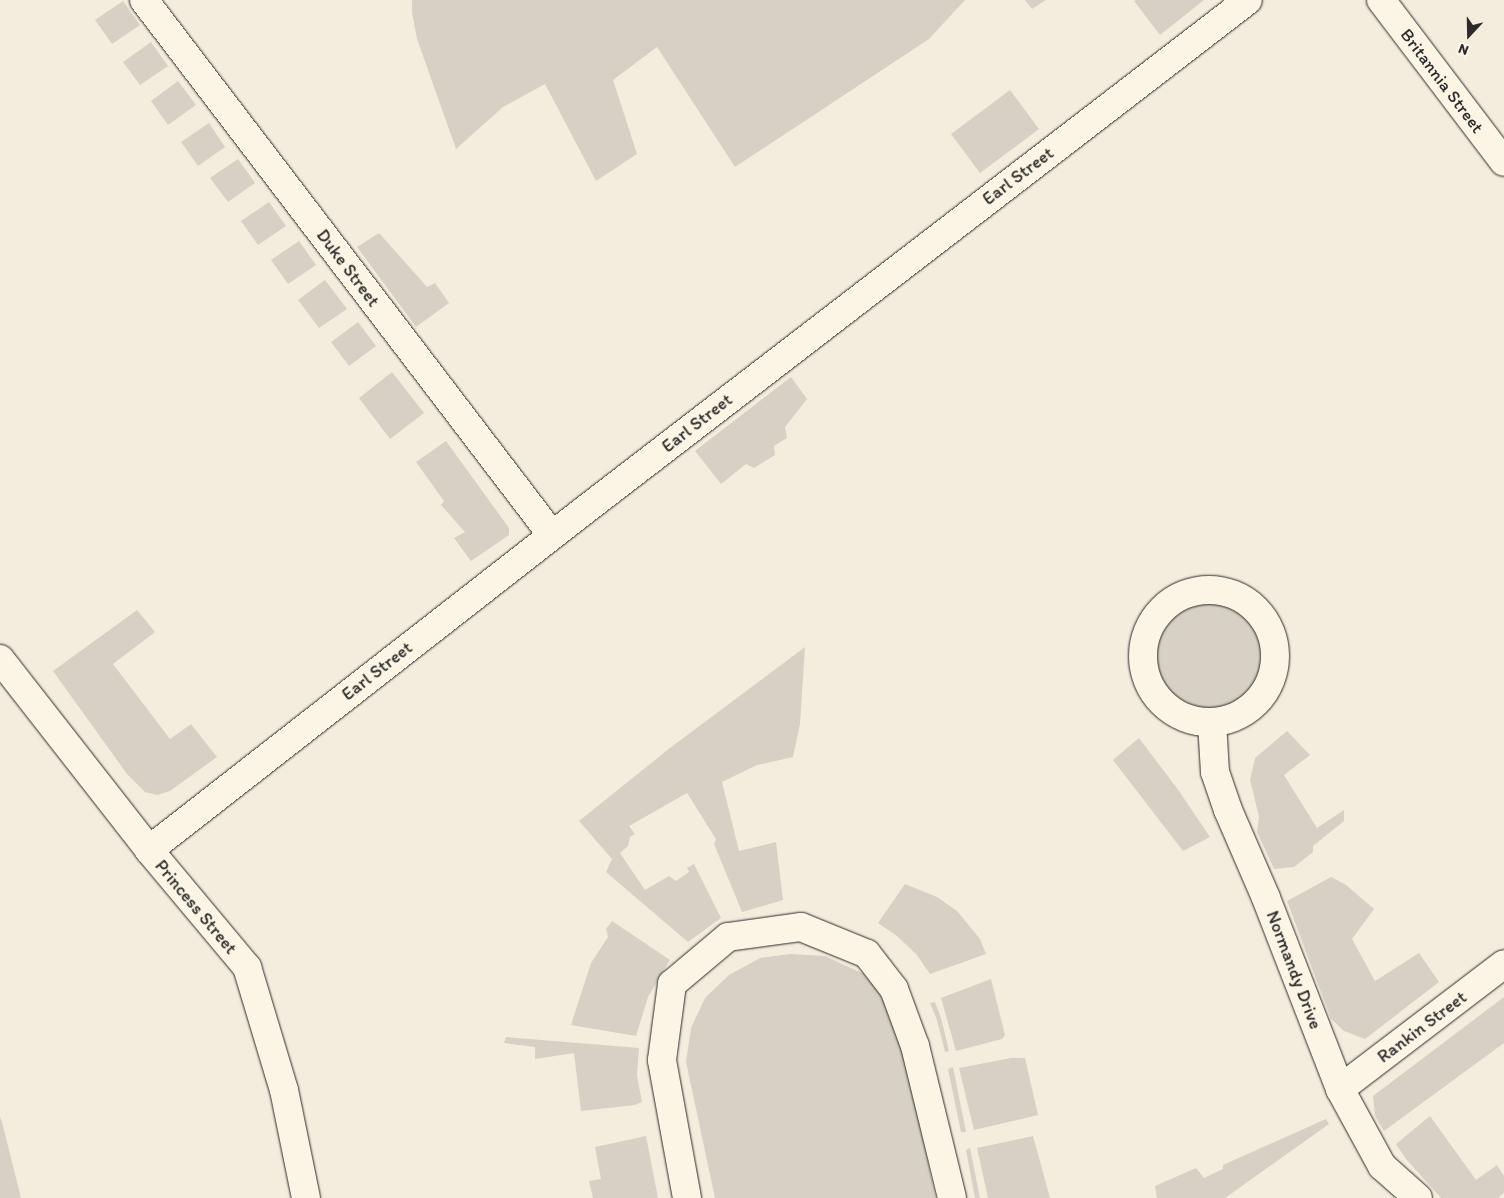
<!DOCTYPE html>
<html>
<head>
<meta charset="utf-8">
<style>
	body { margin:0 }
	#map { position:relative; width:1504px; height:1198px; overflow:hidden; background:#f4edde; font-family:Itim,sans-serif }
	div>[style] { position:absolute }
	.green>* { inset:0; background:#d6d1c4 }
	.roads { filter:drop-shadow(0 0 1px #2b2b2b) drop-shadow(0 0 1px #2b2b2b) }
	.minor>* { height:28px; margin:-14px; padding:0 14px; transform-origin:14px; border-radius:14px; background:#fcf5e5 }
	.minor>.ring { margin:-14px; padding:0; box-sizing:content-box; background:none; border:28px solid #fcf5e5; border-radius:50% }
	.tertiary>* { height:28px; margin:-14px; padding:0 14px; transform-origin:14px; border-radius:14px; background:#fcf5e5 }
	span { translate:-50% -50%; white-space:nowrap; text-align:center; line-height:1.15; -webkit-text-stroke:4px #fcf5e5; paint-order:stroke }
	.street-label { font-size:18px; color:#2b2b2b }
	.north { position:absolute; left:1444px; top:10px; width:50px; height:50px; -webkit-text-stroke:4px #fcf5e5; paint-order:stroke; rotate:201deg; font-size:14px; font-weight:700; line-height:20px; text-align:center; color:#2b2b2b }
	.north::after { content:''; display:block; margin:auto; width:18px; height:22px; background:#2b2b2b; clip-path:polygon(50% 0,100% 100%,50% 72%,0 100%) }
</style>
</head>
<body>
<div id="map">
	<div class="green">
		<i style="clip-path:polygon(412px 0,965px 0,929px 39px,735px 167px,657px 47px,613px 80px,637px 154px,596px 181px,545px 84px,503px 107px,456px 149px,417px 39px,412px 12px)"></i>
		<i style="clip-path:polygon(1025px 0,1046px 0,1032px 9px)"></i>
		<i style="clip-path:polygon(1136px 0,1204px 0,1160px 35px,1134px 1px)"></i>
		<i style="clip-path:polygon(123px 1px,140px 25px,112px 44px,95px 20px)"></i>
		<i style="clip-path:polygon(151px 42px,168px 66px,140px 85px,123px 62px)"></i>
		<i style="clip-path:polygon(178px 81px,196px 105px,168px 125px,151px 101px)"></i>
		<i style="clip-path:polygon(1010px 90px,1039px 129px,980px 173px,951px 134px)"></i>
		<i style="clip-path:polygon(209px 123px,225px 147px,198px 166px,181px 142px)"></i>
		<i style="clip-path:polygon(238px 159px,255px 183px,228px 202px,210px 178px)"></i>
		<i style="clip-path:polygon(269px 202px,286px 226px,258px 245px,241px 221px)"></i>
		<i style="clip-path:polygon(379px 233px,427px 287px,435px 283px,449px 303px,416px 327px,357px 247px)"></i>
		<i style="clip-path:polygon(299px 241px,316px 265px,288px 284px,271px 260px)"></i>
		<i style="clip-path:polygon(325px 280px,347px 309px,319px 328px,298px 300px)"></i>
		<i style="clip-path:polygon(358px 322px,376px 346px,349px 366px,331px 342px)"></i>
		<i style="clip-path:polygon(392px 372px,424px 413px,390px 439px,359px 398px)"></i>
		<i style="clip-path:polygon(791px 377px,807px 399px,785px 427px,787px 438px,774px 446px,775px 455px,754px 468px,746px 464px,721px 484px,695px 451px)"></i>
		<i style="clip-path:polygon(446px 441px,509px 528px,509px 535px,471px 561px,454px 538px,465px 532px,441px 505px,444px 501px,416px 462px)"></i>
		<i style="clip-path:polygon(1208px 600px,1235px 605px,1256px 623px,1265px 644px,1266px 662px,1259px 684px,1240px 700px,1228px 708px,1194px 710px,1177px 702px,1162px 686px,1153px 665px,1154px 644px,1168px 618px,1183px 608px)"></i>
		<i style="clip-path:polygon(137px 610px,155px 632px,113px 664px,170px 739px,191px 724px,217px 757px,170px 791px,157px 795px,145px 792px,127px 774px,53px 671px)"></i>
		<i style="clip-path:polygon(805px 647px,800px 724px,793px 757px,757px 765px,722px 782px,739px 851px,776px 842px,783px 900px,742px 912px,714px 844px,716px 839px,687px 793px,629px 826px,635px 834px,630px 837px,628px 846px,620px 853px,645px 890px,669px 876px,676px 881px,689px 872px,687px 868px,694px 864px,721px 918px,688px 942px,606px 872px,612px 859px,579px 821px,670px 748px)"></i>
		<i style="clip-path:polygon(1287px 731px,1310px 755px,1284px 775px,1317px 828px,1344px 810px,1344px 821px,1313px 846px,1313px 852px,1294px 867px,1274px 869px,1257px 832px,1259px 817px,1250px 780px,1255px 758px)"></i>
		<i style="clip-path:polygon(1139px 738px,1179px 791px,1210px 837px,1183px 851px,1113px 760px)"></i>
		<i style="clip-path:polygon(1331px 877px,1346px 885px,1374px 909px,1352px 939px,1375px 981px,1419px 953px,1439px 982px,1365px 1039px,1344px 1031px,1331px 1019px,1287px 901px)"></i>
		<i style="clip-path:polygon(905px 884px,937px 897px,957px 911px,980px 939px,986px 954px,930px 974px,917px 955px,897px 936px,878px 923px)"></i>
		<i style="clip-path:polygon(612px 921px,670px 960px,648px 997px,636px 1036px,571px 1025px,591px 963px,608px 937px,606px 929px)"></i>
		<i style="clip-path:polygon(790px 954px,825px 956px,864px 974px,879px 991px,895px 1016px,936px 1198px,715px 1198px,686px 1062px,691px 1028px,705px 998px,729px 975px,760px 958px)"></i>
		<i style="clip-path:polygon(991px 979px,1005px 1035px,1002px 1039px,956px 1051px,941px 998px)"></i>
		<i style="clip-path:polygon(1504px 997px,1504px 1043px,1384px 1131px,1375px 1116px,1373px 1096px)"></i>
		<i style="clip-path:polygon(935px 1002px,941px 1018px,949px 1051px,945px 1052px,937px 1020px,930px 1003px)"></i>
		<i style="clip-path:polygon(506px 1037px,639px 1048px,637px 1076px,642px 1102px,635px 1105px,581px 1111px,574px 1053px,535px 1059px,535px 1047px,504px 1043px)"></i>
		<i style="clip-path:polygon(1011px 1058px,1025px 1058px,1038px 1115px,974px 1130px,959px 1068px)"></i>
		<i style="clip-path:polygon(953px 1067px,966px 1132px,961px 1132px,948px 1069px)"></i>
		<i style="clip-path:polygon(1430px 1116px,1476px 1180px,1497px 1165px,1504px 1176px,1504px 1193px,1498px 1198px,1441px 1198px,1406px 1159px,1396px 1144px)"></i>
		<i style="clip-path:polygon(0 1117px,2px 1122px,21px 1198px,0 1198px)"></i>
		<i style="clip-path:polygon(1326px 1119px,1329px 1124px,1225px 1198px,1157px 1198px,1155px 1186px,1196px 1168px,1204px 1178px,1223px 1169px,1223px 1165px)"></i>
		<i style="clip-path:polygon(646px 1136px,658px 1198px,593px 1198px,589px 1181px,601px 1179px,595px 1147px)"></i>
		<i style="clip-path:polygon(1033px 1136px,1050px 1198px,988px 1198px,977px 1148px)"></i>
		<i style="clip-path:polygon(970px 1148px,980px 1198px,975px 1198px,966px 1150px)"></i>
	</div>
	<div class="roads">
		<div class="minor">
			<i style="left:144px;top:0;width:673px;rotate:52.67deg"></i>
			<i class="ring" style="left:1143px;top:590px;width:104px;height:104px"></i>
			<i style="left:0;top:659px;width:242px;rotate:52deg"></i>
			<i style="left:149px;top:850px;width:153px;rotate:50.1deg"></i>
			<i style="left:247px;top:967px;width:128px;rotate:73.3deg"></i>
			<i style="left:284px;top:1090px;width:110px;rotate:78.5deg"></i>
			<i style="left:1212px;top:722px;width:50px;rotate:86.6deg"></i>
			<i style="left:1215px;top:772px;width:40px;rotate:71.1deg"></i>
			<i style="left:1228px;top:810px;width:96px;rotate:66.6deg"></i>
			<i style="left:1266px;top:898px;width:205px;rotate:68.8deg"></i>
			<i style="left:1340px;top:1089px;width:88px;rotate:61.4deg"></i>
			<i style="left:1382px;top:1166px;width:48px;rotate:41.6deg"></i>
			<i style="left:149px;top:850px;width:548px;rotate:-37.96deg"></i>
			<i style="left:581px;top:513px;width:841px;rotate:-37.56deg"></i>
			<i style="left:1340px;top:1089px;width:206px;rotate:-37.3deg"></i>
			<i style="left:687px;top:1198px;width:140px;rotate:-100.3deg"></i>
			<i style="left:662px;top:1060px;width:77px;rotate:-82.5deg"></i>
			<i style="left:672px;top:984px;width:73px;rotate:-40deg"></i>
			<i style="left:728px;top:937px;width:74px;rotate:-7.8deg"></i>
			<i style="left:801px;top:927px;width:71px;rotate:22.2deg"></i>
			<i style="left:867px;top:954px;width:44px;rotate:52.4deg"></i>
			<i style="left:894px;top:989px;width:61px;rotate:69.8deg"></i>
			<i style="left:915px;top:1046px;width:156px;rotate:76.3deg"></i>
		</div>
		<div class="tertiary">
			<i style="left:1381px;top:0;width:203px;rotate:52.8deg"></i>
		</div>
	</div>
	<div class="street-label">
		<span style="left:1442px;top:81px;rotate:53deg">Britannia Street</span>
		<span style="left:1018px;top:176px;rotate:-37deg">Earl Street</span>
		<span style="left:348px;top:268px;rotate:53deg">Duke Street</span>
		<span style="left:697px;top:423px;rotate:-38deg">Earl Street</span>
		<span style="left:377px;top:671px;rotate:-38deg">Earl Street</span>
		<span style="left:196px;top:907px;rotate:50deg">Princess Street</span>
		<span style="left:1294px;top:970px;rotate:69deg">Normandy Drive</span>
		<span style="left:1422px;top:1027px;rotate:-37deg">Rankin Street</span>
	</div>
	<div class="north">N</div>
</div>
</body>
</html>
